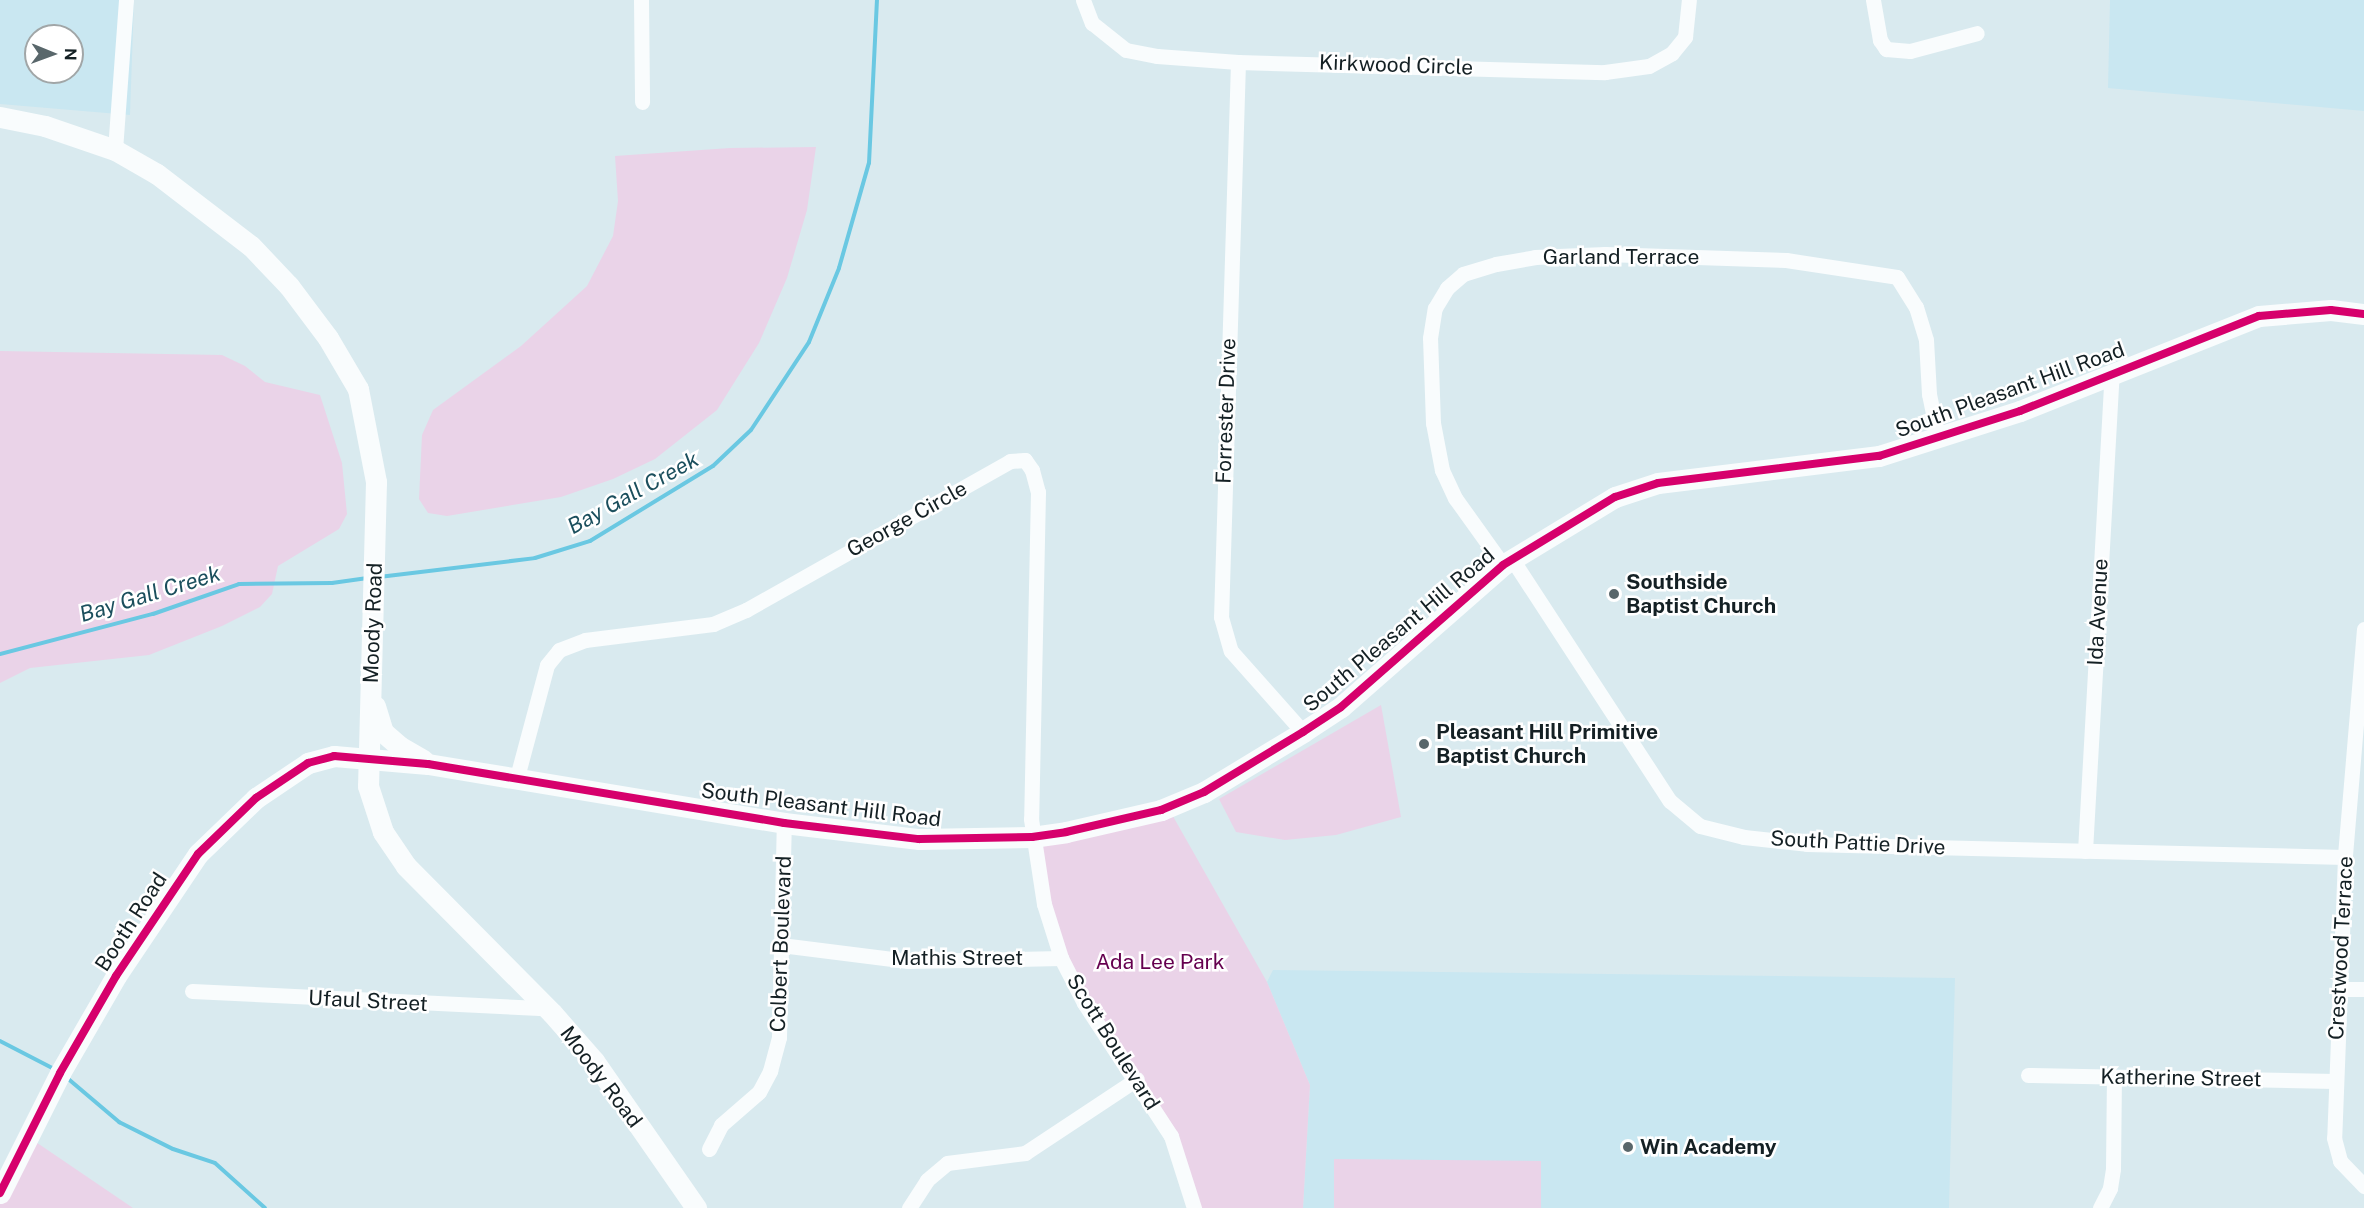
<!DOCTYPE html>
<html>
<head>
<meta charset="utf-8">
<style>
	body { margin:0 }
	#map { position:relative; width:2364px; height:1208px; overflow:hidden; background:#d9eaef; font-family:"Public Sans",sans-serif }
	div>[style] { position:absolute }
	.built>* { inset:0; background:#c9e7f1 }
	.green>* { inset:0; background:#ead3e8 }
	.stream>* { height:4px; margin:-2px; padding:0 2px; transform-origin:2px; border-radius:2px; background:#6ac8e2 }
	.street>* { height:15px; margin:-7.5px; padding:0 7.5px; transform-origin:7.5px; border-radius:7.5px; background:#f9fcfd }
	.secondary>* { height:21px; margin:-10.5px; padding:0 10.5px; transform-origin:10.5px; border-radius:10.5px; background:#f9fcfd }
	.cycleway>* { height:8px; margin:-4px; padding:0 4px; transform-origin:4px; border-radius:4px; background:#d6006c }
	.dots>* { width:16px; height:16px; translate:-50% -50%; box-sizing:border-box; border:3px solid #fff; border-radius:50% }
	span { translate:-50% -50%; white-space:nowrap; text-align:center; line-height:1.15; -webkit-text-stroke:5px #fff; paint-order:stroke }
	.street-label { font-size:21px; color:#142024 }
	.poi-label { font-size:21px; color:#142024; font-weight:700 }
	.left { translate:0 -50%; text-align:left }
	.park-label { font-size:21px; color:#65004f }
	.water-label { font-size:22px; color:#1b4f5d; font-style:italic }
	.north { position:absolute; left:24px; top:24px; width:60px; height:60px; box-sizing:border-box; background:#fff; border:2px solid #a1a6a7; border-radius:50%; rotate:91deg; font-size:16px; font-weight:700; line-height:24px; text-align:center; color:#142024 }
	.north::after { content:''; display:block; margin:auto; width:21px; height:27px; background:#59676b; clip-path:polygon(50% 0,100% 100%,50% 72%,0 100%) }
</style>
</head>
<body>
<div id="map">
	<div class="built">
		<i style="clip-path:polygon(evenodd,0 0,134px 0,130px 115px,0 104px,0 0,36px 36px,72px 36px,72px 72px,36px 72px,36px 36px)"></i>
		<i style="clip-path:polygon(2110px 0,2364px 0,2364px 111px,2108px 88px)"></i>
		<i style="clip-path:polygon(1273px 970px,1955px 978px,1949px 1208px,1303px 1208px,1310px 1085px,1267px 982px)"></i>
	</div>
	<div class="green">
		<i style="clip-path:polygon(816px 147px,807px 210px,787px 278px,759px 343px,717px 410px,655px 459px,613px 479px,561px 497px,447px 516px,428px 513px,419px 499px,422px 435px,433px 410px,521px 346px,587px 286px,613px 236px,618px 201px,615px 156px,730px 148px)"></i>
		<i style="clip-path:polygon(0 351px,222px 355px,245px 366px,265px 382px,320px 395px,342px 463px,347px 514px,339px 529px,278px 566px,272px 594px,260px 607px,222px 626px,149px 655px,30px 668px,0 683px)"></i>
		<i style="clip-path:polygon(1381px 705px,1401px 817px,1336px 835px,1285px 840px,1236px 832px,1219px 799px)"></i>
		<i style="clip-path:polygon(1170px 811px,1267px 982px,1310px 1085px,1303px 1208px,1197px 1208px,1174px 1135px,1064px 957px,1036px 841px)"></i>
		<i style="clip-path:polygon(27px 1136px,133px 1208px,0 1208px,0 1193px)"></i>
		<i style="clip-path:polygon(1334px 1159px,1541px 1161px,1541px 1208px,1334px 1208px)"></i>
	</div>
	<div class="stream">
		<i style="left:379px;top:577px;width:157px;rotate:-6.9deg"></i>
		<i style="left:535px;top:558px;width:58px;rotate:-17.2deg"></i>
		<i style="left:590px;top:541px;width:144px;rotate:-31.4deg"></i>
		<i style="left:713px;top:466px;width:52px;rotate:-43.5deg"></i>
		<i style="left:751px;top:430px;width:105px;rotate:-56.6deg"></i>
		<i style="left:809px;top:342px;width:80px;rotate:-67.9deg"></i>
		<i style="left:839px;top:268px;width:109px;rotate:-74.1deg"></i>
		<i style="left:869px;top:163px;width:163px;rotate:-87.2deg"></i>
		<i style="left:0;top:654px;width:158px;rotate:-14.7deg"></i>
		<i style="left:153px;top:614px;width:91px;rotate:-19.2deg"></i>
		<i style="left:239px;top:584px;width:93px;rotate:-0.6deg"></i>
		<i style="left:332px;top:583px;width:34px;rotate:-8deg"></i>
		<i style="left:0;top:1041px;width:61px;rotate:27.4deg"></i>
		<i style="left:66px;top:1077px;width:70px;rotate:40.3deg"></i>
		<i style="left:119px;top:1122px;width:60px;rotate:26.6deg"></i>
		<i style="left:173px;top:1149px;width:44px;rotate:18.4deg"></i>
		<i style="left:215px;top:1163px;width:67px;rotate:42deg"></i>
	</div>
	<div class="street">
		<i style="left:641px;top:0;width:102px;rotate:89.4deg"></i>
		<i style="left:1083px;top:0;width:25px;rotate:69deg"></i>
		<i style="left:1092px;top:23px;width:43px;rotate:38.5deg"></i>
		<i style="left:1126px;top:50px;width:32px;rotate:11deg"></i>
		<i style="left:1157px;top:56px;width:81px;rotate:4.2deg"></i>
		<i style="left:1238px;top:62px;width:367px;rotate:1.6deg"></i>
		<i style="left:1605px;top:72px;width:44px;rotate:-7.8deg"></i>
		<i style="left:1649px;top:66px;width:26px;rotate:-29deg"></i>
		<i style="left:1672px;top:53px;width:21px;rotate:-51deg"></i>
		<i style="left:1685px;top:37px;width:37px;rotate:-84deg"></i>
		<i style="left:1873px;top:0;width:41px;rotate:80.1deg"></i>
		<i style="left:1880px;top:40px;width:11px;rotate:56deg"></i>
		<i style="left:1886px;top:49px;width:24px;rotate:5deg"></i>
		<i style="left:1910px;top:51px;width:69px;rotate:-15deg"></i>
		<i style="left:1238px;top:62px;width:555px;rotate:91.75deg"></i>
		<i style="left:1221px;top:617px;width:35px;rotate:74deg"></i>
		<i style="left:1231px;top:651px;width:108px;rotate:48.4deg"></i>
		<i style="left:115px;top:150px;width:150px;rotate:-85.8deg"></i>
		<i style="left:1512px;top:559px;width:289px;rotate:56.9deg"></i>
		<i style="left:1670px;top:801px;width:39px;rotate:40deg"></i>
		<i style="left:1700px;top:826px;width:45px;rotate:14deg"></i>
		<i style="left:1744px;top:837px;width:63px;rotate:6.3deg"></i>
		<i style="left:1807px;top:844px;width:538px;rotate:1.38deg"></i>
		<i style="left:1503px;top:565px;width:82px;rotate:-125.6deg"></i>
		<i style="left:1455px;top:498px;width:31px;rotate:-115deg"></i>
		<i style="left:1442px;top:470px;width:48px;rotate:-100.8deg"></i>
		<i style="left:1433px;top:423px;width:85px;rotate:-92deg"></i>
		<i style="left:1430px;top:338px;width:30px;rotate:-81deg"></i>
		<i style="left:1435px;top:308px;width:23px;rotate:-59deg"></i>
		<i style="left:1447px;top:288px;width:21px;rotate:-41deg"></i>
		<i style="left:1463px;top:274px;width:34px;rotate:-17deg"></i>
		<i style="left:1496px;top:264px;width:40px;rotate:-10deg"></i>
		<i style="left:1535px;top:257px;width:70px;rotate:-2.5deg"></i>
		<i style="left:1605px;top:254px;width:181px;rotate:1.9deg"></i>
		<i style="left:1786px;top:260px;width:112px;rotate:8.7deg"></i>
		<i style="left:1897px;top:277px;width:36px;rotate:58deg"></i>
		<i style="left:1916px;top:307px;width:34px;rotate:73deg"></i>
		<i style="left:1926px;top:340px;width:54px;rotate:86.8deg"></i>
		<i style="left:1929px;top:394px;width:45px;rotate:78.4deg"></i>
		<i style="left:2364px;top:629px;width:229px;rotate:94.8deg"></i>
		<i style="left:2345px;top:857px;width:281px;rotate:92.2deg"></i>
		<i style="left:2334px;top:1138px;width:24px;rotate:75deg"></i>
		<i style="left:2340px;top:1161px;width:35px;rotate:46deg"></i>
		<i style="left:517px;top:777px;width:116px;rotate:-75deg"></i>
		<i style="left:547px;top:665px;width:19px;rotate:-51deg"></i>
		<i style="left:559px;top:650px;width:28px;rotate:-21deg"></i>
		<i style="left:585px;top:640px;width:129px;rotate:-7.1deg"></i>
		<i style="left:713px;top:624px;width:36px;rotate:-23deg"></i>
		<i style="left:746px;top:610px;width:303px;rotate:-29.4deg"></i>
		<i style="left:1010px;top:461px;width:15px;rotate:-4deg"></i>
		<i style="left:1025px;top:460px;width:12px;rotate:55deg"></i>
		<i style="left:1032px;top:470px;width:23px;rotate:75deg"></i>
		<i style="left:1038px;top:492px;width:327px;rotate:91.2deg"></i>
		<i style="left:1031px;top:819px;width:86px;rotate:81.3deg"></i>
		<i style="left:1044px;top:904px;width:57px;rotate:72.5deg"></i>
		<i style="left:1061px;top:958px;width:51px;rotate:62.9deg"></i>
		<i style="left:1084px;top:1003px;width:159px;rotate:56.8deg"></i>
		<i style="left:1171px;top:1136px;width:76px;rotate:72.3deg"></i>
		<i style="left:2085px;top:851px;width:479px;rotate:-86.8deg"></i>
		<i style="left:781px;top:945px;width:128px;rotate:7.2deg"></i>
		<i style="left:908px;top:961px;width:153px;rotate:-1.1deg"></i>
		<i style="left:2340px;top:989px;width:24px"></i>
		<i style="left:192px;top:991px;width:353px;rotate:2.8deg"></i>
		<i style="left:2028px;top:1075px;width:307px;rotate:1.1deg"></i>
		<i style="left:709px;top:1149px;width:27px;rotate:-63deg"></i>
		<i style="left:721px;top:1125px;width:50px;rotate:-41deg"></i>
		<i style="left:759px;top:1092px;width:24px;rotate:-62deg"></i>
		<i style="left:770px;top:1071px;width:35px;rotate:-75deg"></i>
		<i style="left:779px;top:1037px;width:214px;rotate:-88.7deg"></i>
		<i style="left:909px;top:1208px;width:33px;rotate:-57deg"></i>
		<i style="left:927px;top:1180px;width:26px;rotate:-40deg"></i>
		<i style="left:947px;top:1163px;width:79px;rotate:-7.3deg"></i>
		<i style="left:1025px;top:1153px;width:134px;rotate:-33.5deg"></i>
		<i style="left:2100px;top:1208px;width:22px;rotate:-63deg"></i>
		<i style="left:2110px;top:1188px;width:19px;rotate:-81deg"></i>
		<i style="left:2113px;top:1169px;width:92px;rotate:-89.4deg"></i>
	</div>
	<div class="secondary">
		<i style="left:0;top:117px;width:46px;rotate:11.3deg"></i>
		<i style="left:45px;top:126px;width:74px;rotate:18.9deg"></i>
		<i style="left:115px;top:150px;width:48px;rotate:29.7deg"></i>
		<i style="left:157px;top:174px;width:118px;rotate:37.5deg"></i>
		<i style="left:251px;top:246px;width:55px;rotate:46.5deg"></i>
		<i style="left:289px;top:286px;width:65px;rotate:53.1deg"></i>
		<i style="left:328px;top:338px;width:59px;rotate:59.5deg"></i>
		<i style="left:358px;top:389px;width:95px;rotate:79deg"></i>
		<i style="left:376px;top:482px;width:304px;rotate:91.5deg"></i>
		<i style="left:368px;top:786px;width:48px;rotate:71.9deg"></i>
		<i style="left:383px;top:832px;width:41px;rotate:55.9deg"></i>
		<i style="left:406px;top:866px;width:207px;rotate:45.2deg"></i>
		<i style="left:552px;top:1013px;width:64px;rotate:48.8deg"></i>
		<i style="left:594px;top:1061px;width:179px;rotate:55.2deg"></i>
		<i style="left:375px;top:706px;width:27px;rotate:73deg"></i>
		<i style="left:383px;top:732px;width:21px;rotate:41deg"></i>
		<i style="left:399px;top:746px;width:28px;rotate:30deg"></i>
		<i style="left:0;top:1193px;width:134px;rotate:-63.4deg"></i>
		<i style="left:60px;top:1073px;width:112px;rotate:-60deg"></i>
		<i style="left:116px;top:976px;width:147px;rotate:-56.1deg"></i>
		<i style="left:198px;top:854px;width:81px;rotate:-44deg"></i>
		<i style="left:256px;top:798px;width:63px;rotate:-33.9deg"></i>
		<i style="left:308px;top:763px;width:27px;rotate:-15deg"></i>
		<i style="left:334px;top:756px;width:94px;rotate:4.9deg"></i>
		<i style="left:428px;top:764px;width:361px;rotate:9.4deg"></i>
		<i style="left:784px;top:823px;width:136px;rotate:6.8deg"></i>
		<i style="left:919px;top:839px;width:113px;rotate:-1deg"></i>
		<i style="left:1032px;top:837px;width:34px;rotate:-8deg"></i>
		<i style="left:1066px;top:832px;width:98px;rotate:-13deg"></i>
		<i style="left:1161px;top:810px;width:47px;rotate:-22.7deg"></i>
		<i style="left:1204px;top:792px;width:116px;rotate:-31.2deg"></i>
		<i style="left:1303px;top:732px;width:45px;rotate:-33.3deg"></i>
		<i style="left:1341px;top:707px;width:215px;rotate:-41.2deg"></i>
		<i style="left:1503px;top:565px;width:131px;rotate:-31.3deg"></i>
		<i style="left:1615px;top:497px;width:45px;rotate:-18deg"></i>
		<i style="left:1658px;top:483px;width:223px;rotate:-7deg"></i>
		<i style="left:1879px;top:456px;width:148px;rotate:-17.7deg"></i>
		<i style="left:2020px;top:411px;width:257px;rotate:-21.7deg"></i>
		<i style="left:2259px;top:316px;width:72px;rotate:-4.8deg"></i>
		<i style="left:2331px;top:310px;width:33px;rotate:7deg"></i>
	</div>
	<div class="cycleway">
		<i style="left:0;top:1193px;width:134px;rotate:-63.4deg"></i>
		<i style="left:60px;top:1073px;width:112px;rotate:-60deg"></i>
		<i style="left:116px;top:976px;width:147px;rotate:-56.1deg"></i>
		<i style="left:198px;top:854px;width:81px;rotate:-44deg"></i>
		<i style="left:256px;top:798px;width:63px;rotate:-33.9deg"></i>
		<i style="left:308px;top:763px;width:27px;rotate:-15deg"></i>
		<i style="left:334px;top:756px;width:94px;rotate:4.9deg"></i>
		<i style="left:428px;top:764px;width:361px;rotate:9.4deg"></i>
		<i style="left:784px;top:823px;width:136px;rotate:6.8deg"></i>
		<i style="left:919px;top:839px;width:113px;rotate:-1deg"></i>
		<i style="left:1032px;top:837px;width:34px;rotate:-8deg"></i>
		<i style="left:1066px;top:832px;width:98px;rotate:-13deg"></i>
		<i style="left:1161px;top:810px;width:47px;rotate:-22.7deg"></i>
		<i style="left:1204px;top:792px;width:116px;rotate:-31.2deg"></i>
		<i style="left:1303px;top:732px;width:45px;rotate:-33.3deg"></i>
		<i style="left:1341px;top:707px;width:215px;rotate:-41.2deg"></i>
		<i style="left:1503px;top:565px;width:131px;rotate:-31.3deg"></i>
		<i style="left:1615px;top:497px;width:45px;rotate:-18deg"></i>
		<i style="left:1658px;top:483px;width:223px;rotate:-7deg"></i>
		<i style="left:1879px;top:456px;width:148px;rotate:-17.7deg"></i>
		<i style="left:2020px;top:411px;width:257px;rotate:-21.7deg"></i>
		<i style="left:2259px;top:316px;width:72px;rotate:-4.8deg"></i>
		<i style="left:2331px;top:310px;width:33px;rotate:7deg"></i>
	</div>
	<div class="dots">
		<i style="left:1614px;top:594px;background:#59676b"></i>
		<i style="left:1424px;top:744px;background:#59676b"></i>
		<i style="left:1628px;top:1147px;background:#59676b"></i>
	</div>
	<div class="street-label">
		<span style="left:1396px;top:65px;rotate:2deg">Kirkwood Circle</span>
		<span style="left:1621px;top:257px">Garland Terrace</span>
		<span style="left:2010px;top:390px;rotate:-20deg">South Pleasant Hill Road</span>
		<span style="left:1226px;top:411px;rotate:-88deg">Forrester Drive</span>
		<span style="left:907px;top:519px;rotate:-29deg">George Circle</span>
		<span style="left:2098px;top:612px;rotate:-87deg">Ida Avenue</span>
		<span style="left:373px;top:623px;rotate:-88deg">Moody Road</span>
		<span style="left:1399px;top:630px;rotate:-40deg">South Pleasant Hill Road</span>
		<span style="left:821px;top:805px;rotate:7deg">South Pleasant Hill Road</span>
		<span style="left:1858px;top:843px;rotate:3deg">South Pattie Drive</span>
		<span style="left:131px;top:922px;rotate:-57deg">Booth Road</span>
		<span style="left:781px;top:944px;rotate:-88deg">Colbert Boulevard</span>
		<span style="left:2341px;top:948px;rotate:-87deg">Crestwood Terrace</span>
		<span style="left:957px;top:958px">Mathis Street</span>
		<span style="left:368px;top:1001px;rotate:3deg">Ufaul Street</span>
		<span style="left:1113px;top:1042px;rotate:58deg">Scott Boulevard</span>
		<span style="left:601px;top:1077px;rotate:53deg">Moody Road</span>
		<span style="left:2181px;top:1078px;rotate:1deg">Katherine Street</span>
	</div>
	<div class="poi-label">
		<span class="left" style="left:1626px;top:594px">Southside<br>Baptist Church</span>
		<span class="left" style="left:1436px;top:744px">Pleasant Hill Primitive<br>Baptist Church</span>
		<span class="left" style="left:1640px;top:1147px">Win Academy</span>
	</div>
	<div class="park-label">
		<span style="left:1160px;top:962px">Ada Lee Park</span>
	</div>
	<div class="water-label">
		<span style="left:633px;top:493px;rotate:-29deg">Bay Gall Creek</span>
		<span style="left:150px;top:594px;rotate:-17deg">Bay Gall Creek</span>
	</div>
	<div class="north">N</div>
</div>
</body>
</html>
